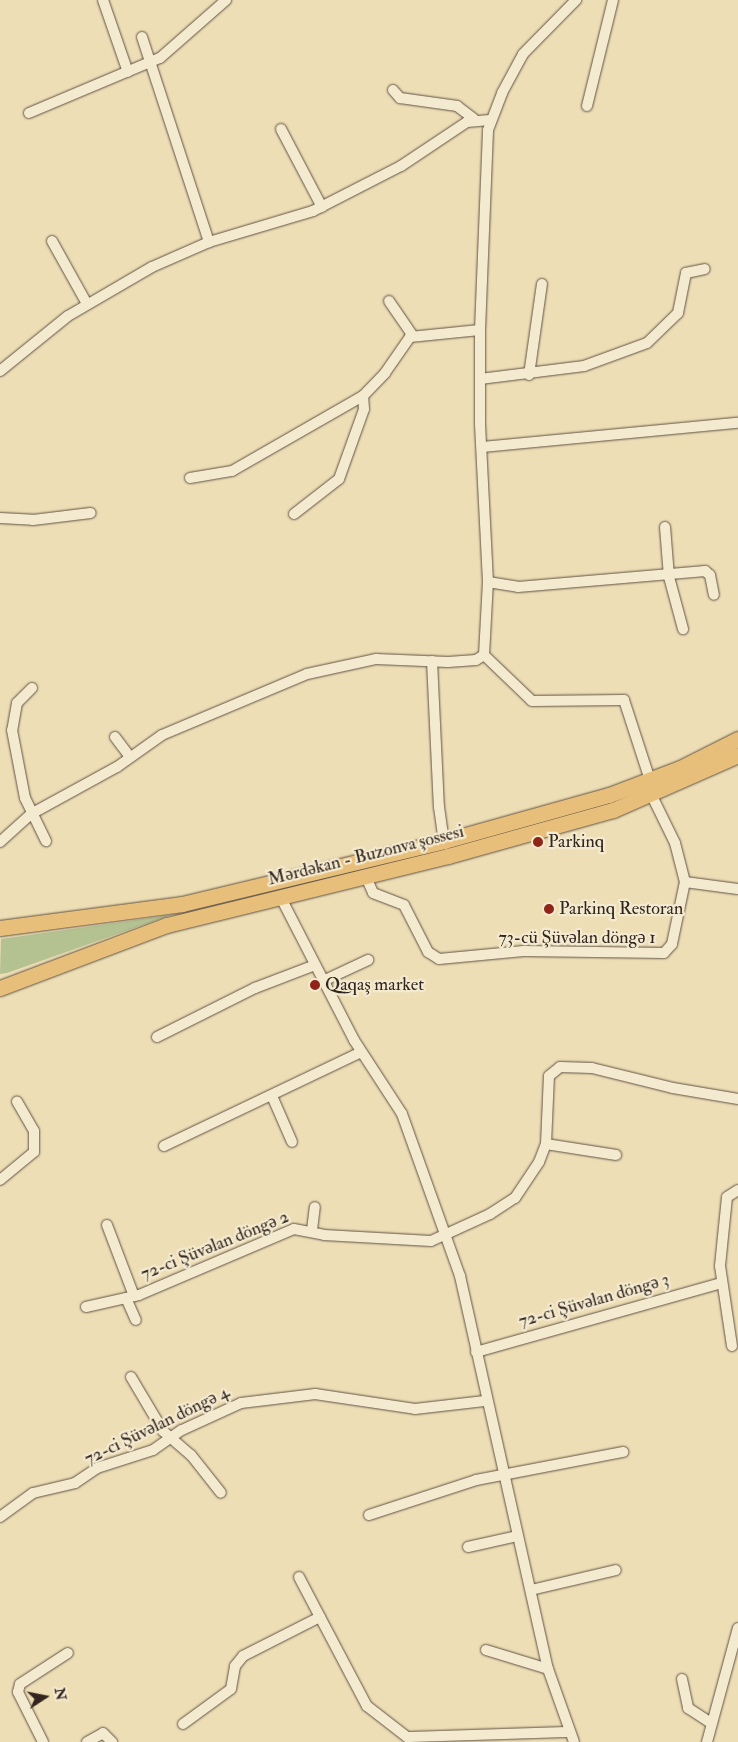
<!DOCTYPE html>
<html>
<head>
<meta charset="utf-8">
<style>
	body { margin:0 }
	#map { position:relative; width:738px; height:1742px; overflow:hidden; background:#eedeb6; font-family:"IM FELL Double Pica",serif }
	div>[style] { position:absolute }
	.green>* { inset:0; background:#b4c292 }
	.roads { filter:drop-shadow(0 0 1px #605344) drop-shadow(0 0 1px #605344) }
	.street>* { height:10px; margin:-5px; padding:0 5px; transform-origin:5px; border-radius:5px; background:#f4ead0 }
	.primary>* { height:15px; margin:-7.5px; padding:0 7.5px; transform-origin:7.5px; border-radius:7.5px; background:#e7bf7b }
	.dots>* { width:14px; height:14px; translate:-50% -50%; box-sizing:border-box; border:2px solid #f4ead0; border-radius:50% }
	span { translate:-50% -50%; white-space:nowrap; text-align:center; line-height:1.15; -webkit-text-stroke:4.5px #f4ead0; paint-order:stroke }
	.poi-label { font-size:18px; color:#31251e }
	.left { translate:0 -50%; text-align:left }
	.street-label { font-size:18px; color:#31251e }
	.north { position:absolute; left:20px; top:1672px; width:50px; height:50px; -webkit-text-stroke:4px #f4ead0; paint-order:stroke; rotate:79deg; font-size:14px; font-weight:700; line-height:20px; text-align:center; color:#31251e }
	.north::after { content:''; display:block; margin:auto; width:18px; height:22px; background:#31251e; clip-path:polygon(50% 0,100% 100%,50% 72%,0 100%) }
</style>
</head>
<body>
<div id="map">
	<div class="green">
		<i style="clip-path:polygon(171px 915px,7px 973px,0 974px,1px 939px)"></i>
	</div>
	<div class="roads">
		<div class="street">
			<i style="left:103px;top:0;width:76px;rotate:70.9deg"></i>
			<i style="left:142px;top:37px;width:216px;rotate:71.9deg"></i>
			<i style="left:393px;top:90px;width:11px;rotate:49deg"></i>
			<i style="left:400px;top:98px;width:58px;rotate:8deg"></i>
			<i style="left:457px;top:106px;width:21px;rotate:37deg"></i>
			<i style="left:587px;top:106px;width:109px;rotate:-76.2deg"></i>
			<i style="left:29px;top:113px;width:142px;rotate:-22.8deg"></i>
			<i style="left:160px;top:58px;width:88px;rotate:-41.3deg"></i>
			<i style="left:281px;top:129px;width:88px;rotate:62.3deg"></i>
			<i style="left:52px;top:241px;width:72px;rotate:60.9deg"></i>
			<i style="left:389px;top:301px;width:42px;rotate:55.6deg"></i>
			<i style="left:0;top:371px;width:87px;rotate:-39deg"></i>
			<i style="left:68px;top:316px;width:97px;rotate:-30.3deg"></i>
			<i style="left:152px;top:267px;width:62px;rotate:-23.7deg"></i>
			<i style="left:209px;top:242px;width:109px;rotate:-16.6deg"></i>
			<i style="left:313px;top:211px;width:99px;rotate:-27.1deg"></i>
			<i style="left:401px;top:166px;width:79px;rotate:-33.7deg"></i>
			<i style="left:467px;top:122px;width:23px;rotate:-5deg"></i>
			<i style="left:529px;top:375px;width:92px;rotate:-81.9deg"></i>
			<i style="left:480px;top:379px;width:105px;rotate:-7.1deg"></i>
			<i style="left:584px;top:366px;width:67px;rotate:-20.1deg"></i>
			<i style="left:647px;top:343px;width:43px;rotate:-44.1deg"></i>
			<i style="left:678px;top:313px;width:41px;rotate:-78.7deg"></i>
			<i style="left:686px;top:273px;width:19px;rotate:-12deg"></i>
			<i style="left:482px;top:447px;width:257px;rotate:-5.4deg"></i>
			<i style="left:190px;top:478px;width:43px;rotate:-9.5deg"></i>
			<i style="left:232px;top:471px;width:151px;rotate:-29.8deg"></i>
			<i style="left:363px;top:396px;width:32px;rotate:-46deg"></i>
			<i style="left:385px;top:373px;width:44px;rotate:-55.2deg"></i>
			<i style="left:410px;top:337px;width:70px;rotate:-5.7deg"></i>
			<i style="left:294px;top:514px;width:57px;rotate:-37.9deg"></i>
			<i style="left:339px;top:479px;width:74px;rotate:-70.3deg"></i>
			<i style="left:364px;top:409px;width:13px;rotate:-94deg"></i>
			<i style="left:0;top:518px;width:33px;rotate:3deg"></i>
			<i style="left:33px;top:520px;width:58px;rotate:-6.9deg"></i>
			<i style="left:665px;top:527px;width:50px;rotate:85.4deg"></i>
			<i style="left:669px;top:577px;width:54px;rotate:74.9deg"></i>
			<i style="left:488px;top:582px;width:30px;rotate:9deg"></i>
			<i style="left:518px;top:587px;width:188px;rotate:-4.9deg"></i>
			<i style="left:705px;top:571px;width:6px;rotate:39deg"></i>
			<i style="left:710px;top:575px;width:20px;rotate:79deg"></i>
			<i style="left:484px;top:655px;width:66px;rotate:43.8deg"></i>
			<i style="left:532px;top:701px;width:92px;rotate:-0.6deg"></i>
			<i style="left:624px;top:700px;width:84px;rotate:72deg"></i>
			<i style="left:432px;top:661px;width:146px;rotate:87.3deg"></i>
			<i style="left:439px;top:807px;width:34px;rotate:82deg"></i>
			<i style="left:32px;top:688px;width:21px;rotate:135deg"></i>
			<i style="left:17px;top:703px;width:27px;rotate:100deg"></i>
			<i style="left:12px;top:730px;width:69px;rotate:79.2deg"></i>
			<i style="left:25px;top:798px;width:48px;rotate:64deg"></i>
			<i style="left:115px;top:737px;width:25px;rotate:53deg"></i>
			<i style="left:0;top:842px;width:42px;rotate:-42.1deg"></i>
			<i style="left:31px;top:814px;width:98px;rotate:-28.7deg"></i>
			<i style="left:117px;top:767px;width:55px;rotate:-35.4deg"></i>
			<i style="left:162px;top:735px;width:157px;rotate:-22.8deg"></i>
			<i style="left:307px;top:674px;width:71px;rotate:-12.3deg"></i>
			<i style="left:376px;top:659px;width:72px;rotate:2.4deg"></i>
			<i style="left:448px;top:662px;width:28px;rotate:-4deg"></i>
			<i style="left:476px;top:660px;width:9px;rotate:-32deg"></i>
			<i style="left:484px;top:655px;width:73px;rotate:-86.9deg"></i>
			<i style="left:488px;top:582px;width:158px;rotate:-92.9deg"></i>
			<i style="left:480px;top:424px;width:94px;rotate:-90deg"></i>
			<i style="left:480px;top:330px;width:200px;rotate:-87.7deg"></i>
			<i style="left:488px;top:130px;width:40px;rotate:-69deg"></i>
			<i style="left:502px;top:93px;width:44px;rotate:-61.7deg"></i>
			<i style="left:523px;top:54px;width:76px;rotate:-45.5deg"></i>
			<i style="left:366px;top:877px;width:17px;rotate:66deg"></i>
			<i style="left:373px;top:893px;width:33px;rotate:21deg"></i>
			<i style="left:404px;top:905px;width:53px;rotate:62.9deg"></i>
			<i style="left:428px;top:952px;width:13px;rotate:32deg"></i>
			<i style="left:439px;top:959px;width:85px;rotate:-5.4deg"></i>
			<i style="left:524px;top:951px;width:140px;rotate:0.8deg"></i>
			<i style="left:664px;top:953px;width:12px;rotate:-48deg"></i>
			<i style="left:672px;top:944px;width:63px;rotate:-78.2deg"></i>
			<i style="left:685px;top:882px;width:40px;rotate:-104.4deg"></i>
			<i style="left:675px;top:843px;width:52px;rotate:-116.1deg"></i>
			<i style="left:685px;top:882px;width:53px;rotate:7.5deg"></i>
			<i style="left:280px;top:896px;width:162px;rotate:62.8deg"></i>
			<i style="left:354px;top:1040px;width:88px;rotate:57deg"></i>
			<i style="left:402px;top:1114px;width:172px;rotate:70.3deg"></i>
			<i style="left:460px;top:1276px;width:403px;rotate:77.4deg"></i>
			<i style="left:548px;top:1669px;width:77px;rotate:70.4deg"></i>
			<i style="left:323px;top:981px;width:50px;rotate:-25deg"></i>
			<i style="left:157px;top:1037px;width:110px;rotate:-26.6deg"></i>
			<i style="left:255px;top:988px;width:64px;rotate:-21deg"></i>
			<i style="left:272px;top:1096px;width:50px;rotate:66.5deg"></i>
			<i style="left:546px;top:1144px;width:71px;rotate:8.9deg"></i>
			<i style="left:164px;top:1146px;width:218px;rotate:-25.5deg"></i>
			<i style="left:0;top:1180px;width:44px;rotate:-39.5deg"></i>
			<i style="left:34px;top:1152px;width:21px;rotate:-90deg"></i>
			<i style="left:34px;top:1131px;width:34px;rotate:-120deg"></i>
			<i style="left:107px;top:1225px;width:76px;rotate:69.2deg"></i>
			<i style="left:312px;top:1230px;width:23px;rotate:-83deg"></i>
			<i style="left:126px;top:1298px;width:24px;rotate:66deg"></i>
			<i style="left:86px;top:1307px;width:54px;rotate:-12.8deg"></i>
			<i style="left:139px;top:1295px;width:168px;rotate:-23.1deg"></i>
			<i style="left:294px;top:1229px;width:31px;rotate:11deg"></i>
			<i style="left:324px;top:1235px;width:107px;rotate:3.2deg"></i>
			<i style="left:431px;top:1241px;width:65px;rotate:-24.6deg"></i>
			<i style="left:490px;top:1214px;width:30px;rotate:-33deg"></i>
			<i style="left:515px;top:1198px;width:43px;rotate:-56.3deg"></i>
			<i style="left:539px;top:1162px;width:19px;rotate:-69deg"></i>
			<i style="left:546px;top:1144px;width:68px;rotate:-87.5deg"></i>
			<i style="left:549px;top:1076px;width:14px;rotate:-39deg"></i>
			<i style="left:560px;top:1067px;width:32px;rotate:2deg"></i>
			<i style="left:592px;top:1068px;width:83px;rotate:13.9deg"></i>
			<i style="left:673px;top:1088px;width:66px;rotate:9.6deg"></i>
			<i style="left:732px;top:1346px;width:81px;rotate:-98.5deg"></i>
			<i style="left:720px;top:1266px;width:69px;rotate:-84.2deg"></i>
			<i style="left:727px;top:1197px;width:13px;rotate:-32deg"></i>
			<i style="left:476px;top:1352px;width:255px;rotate:-15.7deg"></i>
			<i style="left:131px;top:1377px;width:63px;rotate:59.3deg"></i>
			<i style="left:163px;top:1431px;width:37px;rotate:41deg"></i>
			<i style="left:191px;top:1455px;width:48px;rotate:51.7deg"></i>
			<i style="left:369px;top:1515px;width:113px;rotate:-18.1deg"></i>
			<i style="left:476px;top:1480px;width:150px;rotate:-10.8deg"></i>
			<i style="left:0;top:1517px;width:41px;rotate:-36deg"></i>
			<i style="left:33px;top:1493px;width:43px;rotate:-13.4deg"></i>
			<i style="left:75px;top:1483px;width:27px;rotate:-34deg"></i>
			<i style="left:97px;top:1468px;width:59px;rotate:-17.8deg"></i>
			<i style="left:153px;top:1450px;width:35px;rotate:-35deg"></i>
			<i style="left:182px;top:1430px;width:65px;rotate:-24.6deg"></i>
			<i style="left:241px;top:1403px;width:75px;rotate:-6.9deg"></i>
			<i style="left:315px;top:1394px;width:101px;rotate:8.5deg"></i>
			<i style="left:415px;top:1409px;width:70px;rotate:-6.5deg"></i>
			<i style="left:468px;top:1547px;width:50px;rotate:-12.7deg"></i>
			<i style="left:299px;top:1577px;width:45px;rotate:62.3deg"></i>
			<i style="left:531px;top:1590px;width:87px;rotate:-13.2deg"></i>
			<i style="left:486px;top:1650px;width:65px;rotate:17deg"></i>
			<i style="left:682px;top:1679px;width:30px;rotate:78deg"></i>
			<i style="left:688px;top:1708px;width:27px;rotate:33deg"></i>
			<i style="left:183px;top:1724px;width:59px;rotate:-36.1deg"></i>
			<i style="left:231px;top:1689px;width:23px;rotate:-80deg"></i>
			<i style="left:235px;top:1666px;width:13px;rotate:-51deg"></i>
			<i style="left:243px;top:1656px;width:86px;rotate:-26.9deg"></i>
			<i style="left:320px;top:1617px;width:101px;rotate:62.2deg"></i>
			<i style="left:367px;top:1706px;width:51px;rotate:37.8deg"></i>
			<i style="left:407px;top:1737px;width:162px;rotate:-1.8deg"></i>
			<i style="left:43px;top:1742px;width:56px;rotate:-116.6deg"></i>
			<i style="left:18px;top:1692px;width:8px;rotate:-76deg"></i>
			<i style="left:20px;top:1684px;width:57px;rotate:-32.9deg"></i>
			<i style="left:87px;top:1742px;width:18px;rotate:-29deg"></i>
			<i style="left:103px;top:1733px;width:13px;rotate:45deg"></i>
			<i style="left:707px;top:1742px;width:118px;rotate:-74.8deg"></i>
		</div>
		<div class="primary">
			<i style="left:0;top:928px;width:184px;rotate:-7.5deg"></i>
			<i style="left:182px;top:904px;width:269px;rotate:-13.5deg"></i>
			<i style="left:444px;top:841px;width:171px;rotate:-15.6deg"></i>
			<i style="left:609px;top:795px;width:76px;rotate:-20.8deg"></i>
			<i style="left:680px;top:768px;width:65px;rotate:-26.6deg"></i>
			<i style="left:0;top:988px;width:178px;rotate:-20.7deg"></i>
			<i style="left:167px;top:925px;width:289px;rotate:-13.8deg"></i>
			<i style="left:448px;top:856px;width:171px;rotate:-15.6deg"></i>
			<i style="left:613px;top:810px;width:137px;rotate:-23.7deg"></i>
		</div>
	</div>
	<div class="dots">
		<i style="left:538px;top:842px;background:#8f2418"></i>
		<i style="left:549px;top:909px;background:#8f2418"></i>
		<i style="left:315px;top:985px;background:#8f2418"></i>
	</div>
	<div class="poi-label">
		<span class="left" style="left:548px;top:842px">Parkinq</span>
		<span class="left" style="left:559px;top:909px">Parkinq Restoran</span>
		<span class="left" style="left:325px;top:985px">Qaqaş market</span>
	</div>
	<div class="street-label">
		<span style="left:366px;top:856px;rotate:-14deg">Mərdəkan - Buzonva şossesi</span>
		<span style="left:577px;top:938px">73-cü Şüvəlan döngə 1</span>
		<span style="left:215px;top:1246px;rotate:-22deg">72-ci Şüvəlan döngə 2</span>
		<span style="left:594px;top:1301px;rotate:-16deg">72-ci Şüvəlan döngə 3</span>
		<span style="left:157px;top:1426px;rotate:-26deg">72-ci Şüvəlan döngə 4</span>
	</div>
	<div class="north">N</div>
</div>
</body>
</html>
